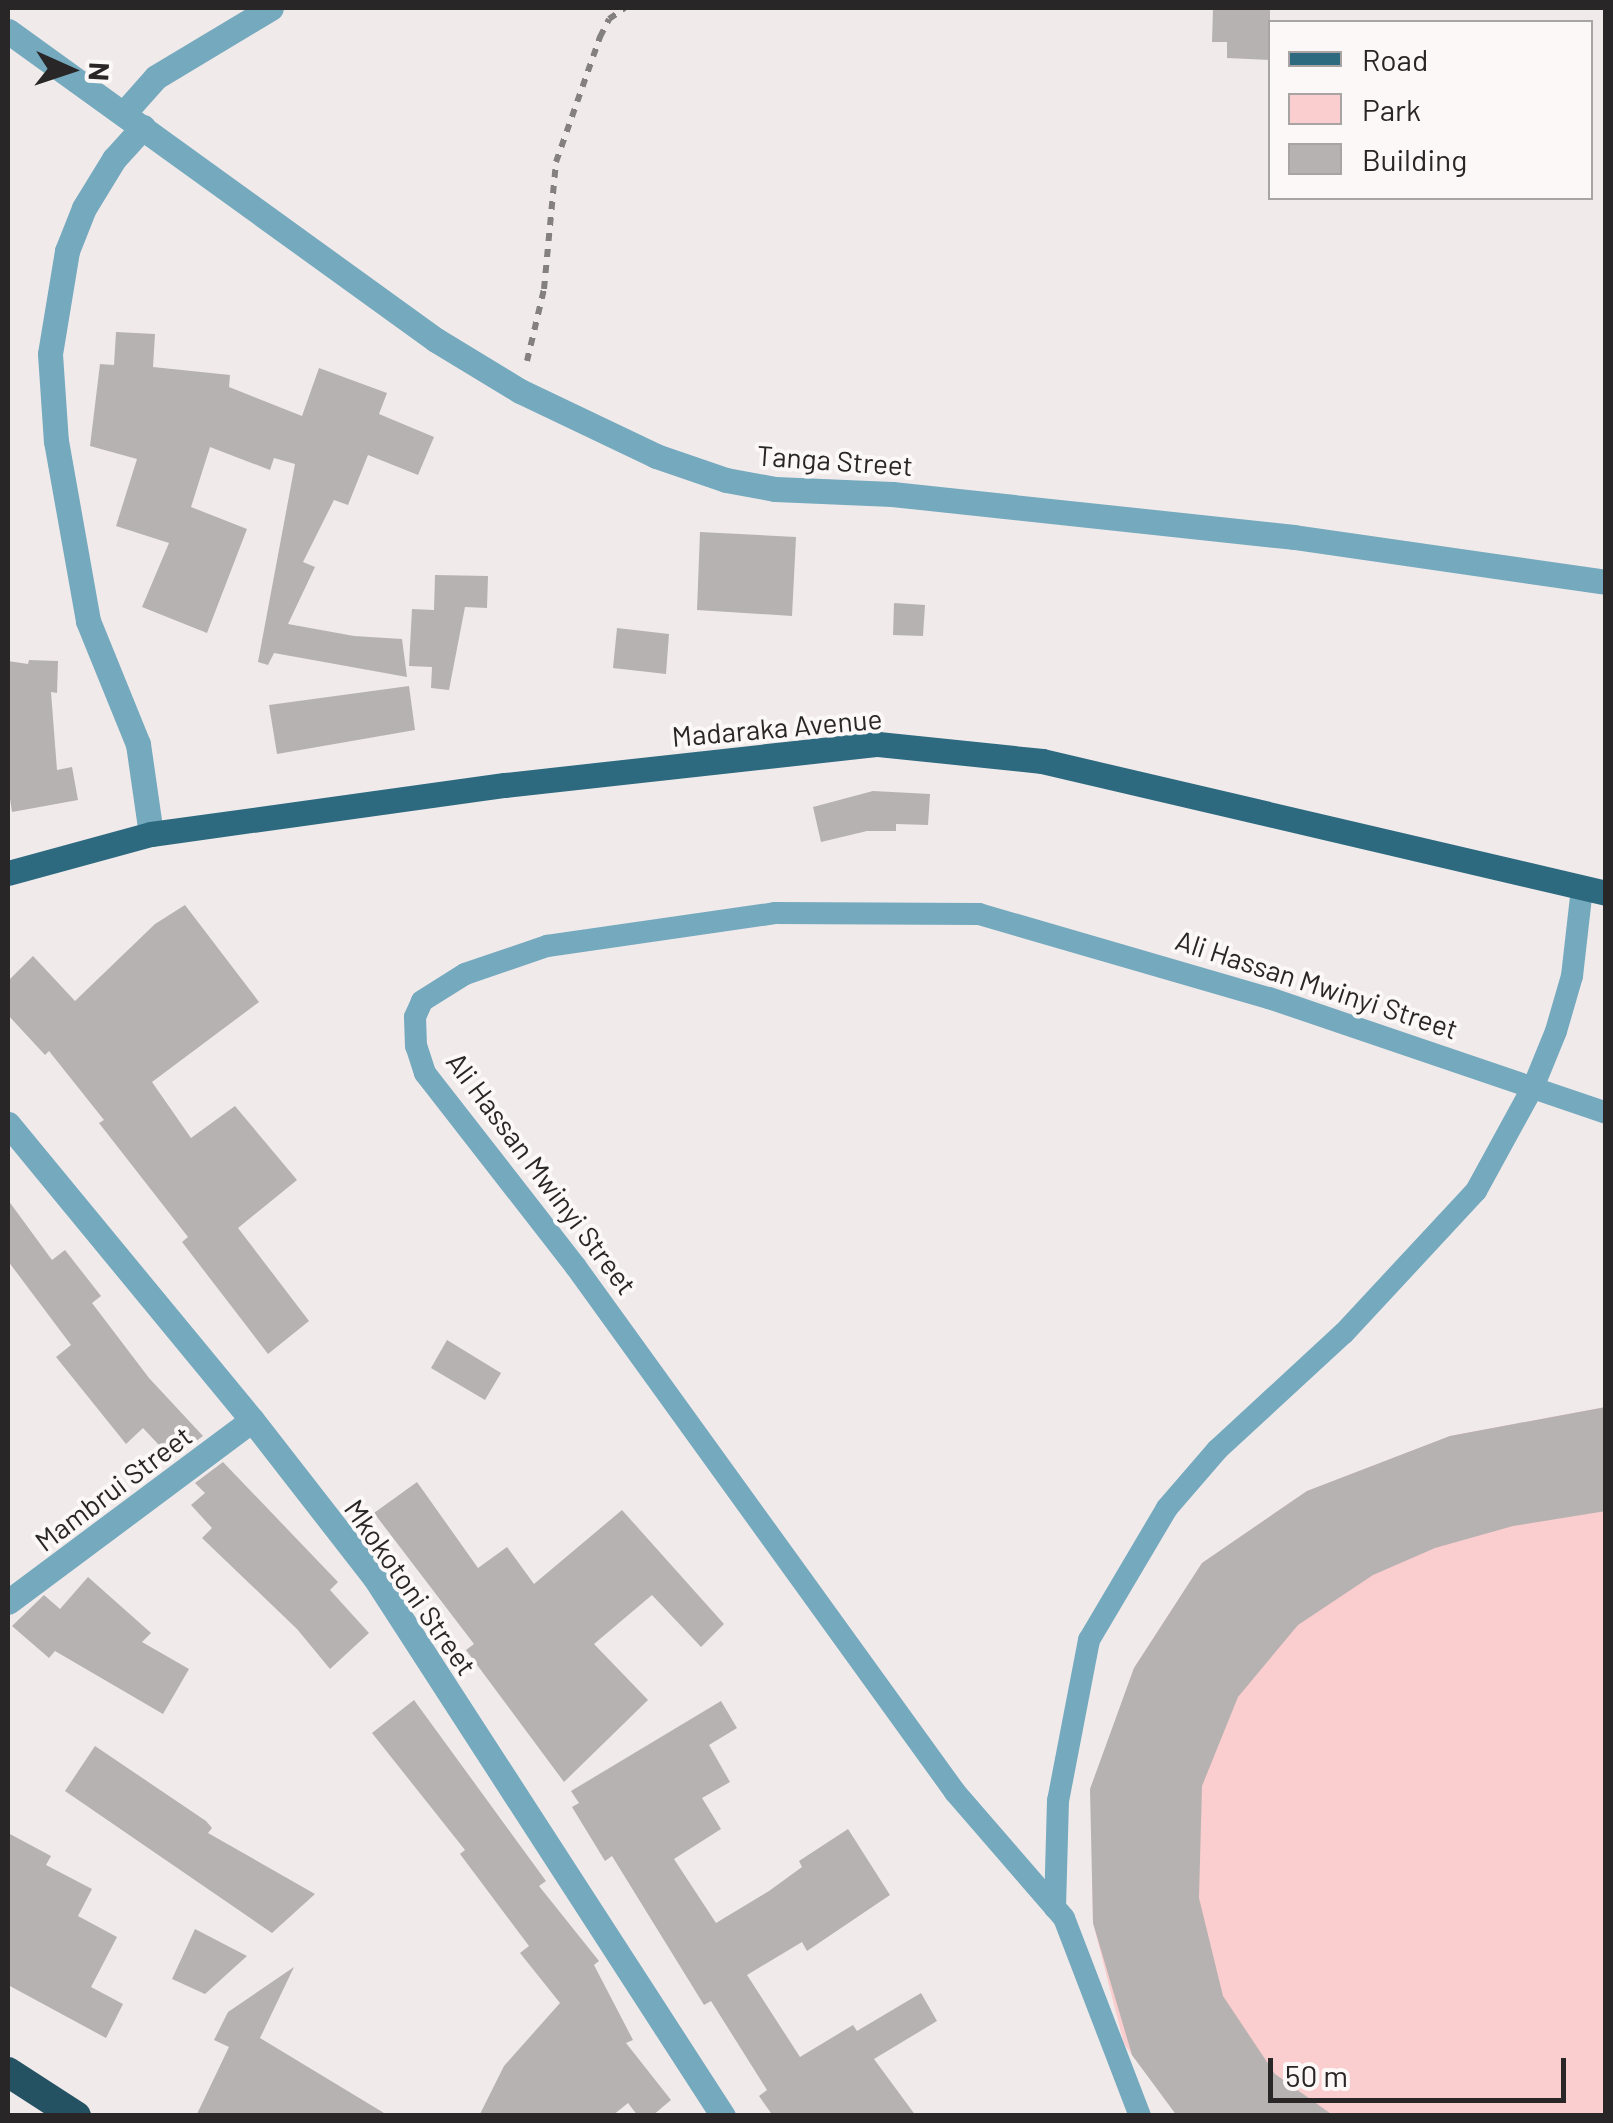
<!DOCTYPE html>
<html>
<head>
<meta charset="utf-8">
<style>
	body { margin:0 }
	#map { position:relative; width:1613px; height:2123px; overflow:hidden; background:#f0eaea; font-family:Barlow,sans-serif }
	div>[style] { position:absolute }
	.green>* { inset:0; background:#facdce }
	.building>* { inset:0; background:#b7b2b2 }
	.path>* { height:6px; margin-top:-3px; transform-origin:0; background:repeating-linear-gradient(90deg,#848080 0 8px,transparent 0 16px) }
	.lane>* { height:22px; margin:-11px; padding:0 11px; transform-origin:11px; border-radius:11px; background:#74a9be }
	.street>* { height:25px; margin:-12.5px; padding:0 12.5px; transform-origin:12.5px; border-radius:12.5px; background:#74a9be }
	.primary>* { height:25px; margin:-12.5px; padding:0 12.5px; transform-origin:12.5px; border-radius:12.5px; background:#2d6a80 }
	.highway>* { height:30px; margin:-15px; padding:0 15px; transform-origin:15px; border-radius:15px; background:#255263 }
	span { translate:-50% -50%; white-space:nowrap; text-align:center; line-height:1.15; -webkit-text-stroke:8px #fdf8f8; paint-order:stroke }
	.street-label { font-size:28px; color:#282626 }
	.frame { position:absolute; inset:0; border:10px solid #282626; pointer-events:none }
	.legend { position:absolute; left:1268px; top:20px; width:325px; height:180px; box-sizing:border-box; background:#fdf8f8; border:2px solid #a8a4a4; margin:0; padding:12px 18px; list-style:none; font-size:30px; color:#282626 }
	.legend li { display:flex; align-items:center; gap:20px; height:50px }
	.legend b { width:50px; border:2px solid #a8a4a4 }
	.north { position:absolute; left:20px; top:20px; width:100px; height:100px; -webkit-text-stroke:8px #fdf8f8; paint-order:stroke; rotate:93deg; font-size:28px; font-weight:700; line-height:40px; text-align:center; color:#282626 }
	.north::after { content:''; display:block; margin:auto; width:35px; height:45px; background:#282626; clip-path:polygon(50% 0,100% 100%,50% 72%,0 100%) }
	.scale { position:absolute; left:1268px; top:2058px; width:298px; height:45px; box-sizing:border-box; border:5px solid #282626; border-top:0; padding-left:12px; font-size:30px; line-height:35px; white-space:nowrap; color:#282626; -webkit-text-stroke:8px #fdf8f8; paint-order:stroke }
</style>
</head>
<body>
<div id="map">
	<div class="green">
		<i style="clip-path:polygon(1605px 1407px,1605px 2115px,1177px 2115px,1124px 2044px,1093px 1923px,1091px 1789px,1134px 1668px,1202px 1563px,1307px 1491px,1450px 1436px)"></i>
	</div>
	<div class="building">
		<i style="clip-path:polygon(1213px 8px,1270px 8px,1270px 60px,1227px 58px,1227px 42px,1212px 42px)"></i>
		<i style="clip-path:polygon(116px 332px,155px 334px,153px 367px,230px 375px,229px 387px,302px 416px,319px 368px,387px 393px,379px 414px,434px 437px,418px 475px,368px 455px,348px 505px,334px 500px,303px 562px,315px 567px,288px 624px,354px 636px,402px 639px,407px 677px,274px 653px,268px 665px,258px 662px,295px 464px,274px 458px,270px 470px,210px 447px,191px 507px,247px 529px,207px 633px,142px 607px,169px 543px,116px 526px,137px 459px,90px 446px,100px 364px,114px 365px)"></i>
		<i style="clip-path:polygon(700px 532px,796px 537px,792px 616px,697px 610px)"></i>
		<i style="clip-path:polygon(435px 575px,488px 576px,487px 608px,465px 607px,449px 690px,431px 688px,432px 667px,409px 666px,412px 609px,434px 610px)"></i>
		<i style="clip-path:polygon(894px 603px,925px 605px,923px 636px,893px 635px)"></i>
		<i style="clip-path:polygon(617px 628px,669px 634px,666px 674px,613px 668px)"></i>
		<i style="clip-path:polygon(29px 660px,58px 661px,57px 693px,51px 692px,57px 770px,72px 767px,78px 800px,12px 812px,8px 785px,8px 661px,28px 664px)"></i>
		<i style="clip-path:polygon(409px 686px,415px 730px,277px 754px,269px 705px)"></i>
		<i style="clip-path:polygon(873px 791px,930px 794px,928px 825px,896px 824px,896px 831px,867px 831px,821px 842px,813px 807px)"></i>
		<i style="clip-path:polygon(185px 905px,259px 1002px,152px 1082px,191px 1138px,235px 1106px,297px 1180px,238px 1228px,309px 1321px,268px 1354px,182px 1242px,188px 1237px,99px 1123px,104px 1120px,49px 1051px,45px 1055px,8px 1015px,8px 981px,33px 956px,75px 1001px,155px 924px)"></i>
		<i style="clip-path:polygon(8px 1200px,52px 1260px,65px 1250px,101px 1296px,92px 1303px,149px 1378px,203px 1436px,172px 1459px,143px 1428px,126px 1444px,56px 1357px,71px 1345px,8px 1261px)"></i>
		<i style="clip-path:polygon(447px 1340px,501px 1373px,485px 1400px,431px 1368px)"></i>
		<i style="clip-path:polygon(1606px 1407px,1606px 1511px,1513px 1526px,1435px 1548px,1373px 1575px,1298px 1625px,1238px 1697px,1202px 1786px,1199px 1898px,1223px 1996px,1275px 2074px,1334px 2116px,1177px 2116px,1132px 2055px,1093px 1923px,1090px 1789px,1134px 1668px,1202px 1563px,1307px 1491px,1450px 1436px)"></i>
		<i style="clip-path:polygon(223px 1462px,338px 1582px,330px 1590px,369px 1633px,330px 1669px,297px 1629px,202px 1538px,212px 1528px,191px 1505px,205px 1493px,195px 1483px)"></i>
		<i style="clip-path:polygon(417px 1482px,478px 1568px,507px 1547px,534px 1584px,622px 1510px,724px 1624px,701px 1647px,652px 1595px,594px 1644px,648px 1700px,564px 1782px,466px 1650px,474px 1644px,374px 1513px)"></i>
		<i style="clip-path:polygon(88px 1577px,151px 1633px,142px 1642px,189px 1669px,163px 1714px,55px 1651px,49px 1658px,12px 1626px,44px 1595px,60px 1609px)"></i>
		<i style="clip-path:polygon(414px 1700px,546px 1881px,539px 1886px,599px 1961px,594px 1965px,633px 2040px,626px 2043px,671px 2100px,652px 2116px,638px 2116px,628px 2103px,612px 2116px,479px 2116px,504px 2066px,560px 2003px,520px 1953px,529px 1946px,460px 1854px,465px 1850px,372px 1733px)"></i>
		<i style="clip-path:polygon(721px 1701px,737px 1728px,709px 1745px,730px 1782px,702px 1798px,721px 1829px,674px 1859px,716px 1923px,769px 1891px,802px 1867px,799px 1861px,848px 1829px,890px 1895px,807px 1951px,802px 1942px,747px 1975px,800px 2057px,853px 2025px,857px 2031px,921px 1993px,937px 2021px,874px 2059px,916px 2116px,773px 2116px,759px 2096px,767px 2090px,711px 2001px,704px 2005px,612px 1856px,605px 1861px,572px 1807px,579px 1803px,571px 1791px)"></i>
		<i style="clip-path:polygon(95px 1746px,206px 1821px,212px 1828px,208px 1833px,315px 1894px,272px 1933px,65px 1791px)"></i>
		<i style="clip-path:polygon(8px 1833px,51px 1856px,46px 1865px,92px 1889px,78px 1916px,117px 1937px,91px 1987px,123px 2004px,106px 2038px,8px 1985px)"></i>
		<i style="clip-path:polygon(195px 1929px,247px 1956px,205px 1994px,172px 1979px)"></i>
		<i style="clip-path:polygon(294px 1967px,260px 2038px,389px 2116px,196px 2116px,229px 2047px,214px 2040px,228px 2012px)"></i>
	</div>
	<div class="path">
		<i style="left:527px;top:361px;width:74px;rotate:-76.7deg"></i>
		<i style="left:544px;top:289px;width:128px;rotate:-84.6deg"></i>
		<i style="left:556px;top:162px;width:133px;rotate:-70.6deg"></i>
		<i style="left:600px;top:37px;width:20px;rotate:-63deg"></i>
		<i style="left:609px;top:19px;width:19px;rotate:-35deg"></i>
	</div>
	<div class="lane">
		<i style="left:1055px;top:1908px;width:107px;rotate:-88.4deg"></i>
		<i style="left:1058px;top:1801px;width:164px;rotate:-79.1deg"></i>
		<i style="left:1089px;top:1640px;width:153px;rotate:-59.4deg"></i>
		<i style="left:1167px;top:1508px;width:77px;rotate:-49.2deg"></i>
		<i style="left:1217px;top:1450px;width:173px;rotate:-42.7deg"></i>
		<i style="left:1344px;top:1333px;width:194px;rotate:-47.1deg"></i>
		<i style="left:1476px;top:1191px;width:121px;rotate:-61.3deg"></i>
		<i style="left:1534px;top:1085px;width:58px;rotate:-67.8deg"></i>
		<i style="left:1556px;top:1031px;width:57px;rotate:-73.8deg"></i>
		<i style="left:1572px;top:976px;width:89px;rotate:-83.5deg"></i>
		<i style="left:1140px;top:2116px;width:212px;rotate:-111deg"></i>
		<i style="left:1064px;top:1918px;width:167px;rotate:-130.9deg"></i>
		<i style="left:955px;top:1792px;width:648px;rotate:-125.83deg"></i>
		<i style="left:576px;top:1267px;width:246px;rotate:-127.9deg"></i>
		<i style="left:425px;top:1073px;width:28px;rotate:-108deg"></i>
		<i style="left:416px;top:1046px;width:29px;rotate:-92deg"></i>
		<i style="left:415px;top:1017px;width:17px;rotate:-66deg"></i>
		<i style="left:422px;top:1001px;width:51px;rotate:-32.1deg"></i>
		<i style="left:465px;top:974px;width:87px;rotate:-18.9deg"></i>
		<i style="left:547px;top:946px;width:230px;rotate:-8.2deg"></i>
		<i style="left:775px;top:913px;width:204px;rotate:0.3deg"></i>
		<i style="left:979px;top:914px;width:302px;rotate:16.2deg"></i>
		<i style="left:1269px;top:998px;width:356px;rotate:18.8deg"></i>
	</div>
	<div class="street">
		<i style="left:8px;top:31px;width:528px;rotate:35.83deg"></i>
		<i style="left:436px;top:340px;width:98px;rotate:31.3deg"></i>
		<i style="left:520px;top:391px;width:151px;rotate:25.5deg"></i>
		<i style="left:656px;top:456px;width:74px;rotate:18.9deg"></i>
		<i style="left:726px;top:480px;width:50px;rotate:10.4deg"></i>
		<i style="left:775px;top:489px;width:117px;rotate:2.4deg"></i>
		<i style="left:892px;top:494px;width:404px;rotate:6.1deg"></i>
		<i style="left:1294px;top:537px;width:315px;rotate:8.2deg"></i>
		<i style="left:124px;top:113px;width:48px;rotate:-48.4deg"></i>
		<i style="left:156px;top:77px;width:134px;rotate:-31deg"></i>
		<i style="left:143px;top:127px;width:43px;rotate:132.2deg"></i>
		<i style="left:114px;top:159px;width:57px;rotate:121.5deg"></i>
		<i style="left:84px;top:208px;width:46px;rotate:111.6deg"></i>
		<i style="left:67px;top:251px;width:104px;rotate:99.4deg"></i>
		<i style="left:50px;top:354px;width:87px;rotate:86.1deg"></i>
		<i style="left:56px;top:441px;width:183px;rotate:79.9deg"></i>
		<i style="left:88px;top:621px;width:133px;rotate:67.9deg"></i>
		<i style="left:138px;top:744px;width:91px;rotate:81.8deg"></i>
		<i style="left:8px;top:1124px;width:384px;rotate:50.5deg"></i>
		<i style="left:252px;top:1420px;width:200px;rotate:52.1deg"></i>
		<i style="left:375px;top:1578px;width:641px;rotate:57.1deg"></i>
		<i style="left:8px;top:1602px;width:304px;rotate:-36.7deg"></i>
	</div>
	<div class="primary">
		<i style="left:8px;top:873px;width:148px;rotate:-15.3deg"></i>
		<i style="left:151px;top:834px;width:357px;rotate:-7.9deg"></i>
		<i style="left:505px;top:785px;width:375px;rotate:-6.3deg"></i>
		<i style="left:878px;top:744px;width:165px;rotate:5.9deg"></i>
		<i style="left:1042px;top:761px;width:579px;rotate:13.17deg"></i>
	</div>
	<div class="highway">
		<i style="left:8px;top:2072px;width:81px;rotate:32.9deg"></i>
	</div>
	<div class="street-label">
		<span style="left:835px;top:460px;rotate:4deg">Tanga Street</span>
		<span style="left:777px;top:727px;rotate:-5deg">Madaraka Avenue</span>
		<span style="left:1317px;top:984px;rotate:18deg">Ali Hassan Mwinyi Street</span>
		<span style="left:542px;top:1173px;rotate:53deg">Ali Hassan Mwinyi Street</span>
		<span style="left:113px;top:1488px;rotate:-37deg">Mambrui Street</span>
		<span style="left:411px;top:1587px;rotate:55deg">Mkokotoni Street</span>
	</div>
	<div class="frame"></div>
	<ul class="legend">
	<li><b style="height:12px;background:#2d6a80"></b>Road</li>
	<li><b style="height:28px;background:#facdce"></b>Park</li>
	<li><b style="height:28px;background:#b7b2b2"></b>Building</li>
	</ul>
	<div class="north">N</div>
	<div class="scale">50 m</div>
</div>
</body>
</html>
